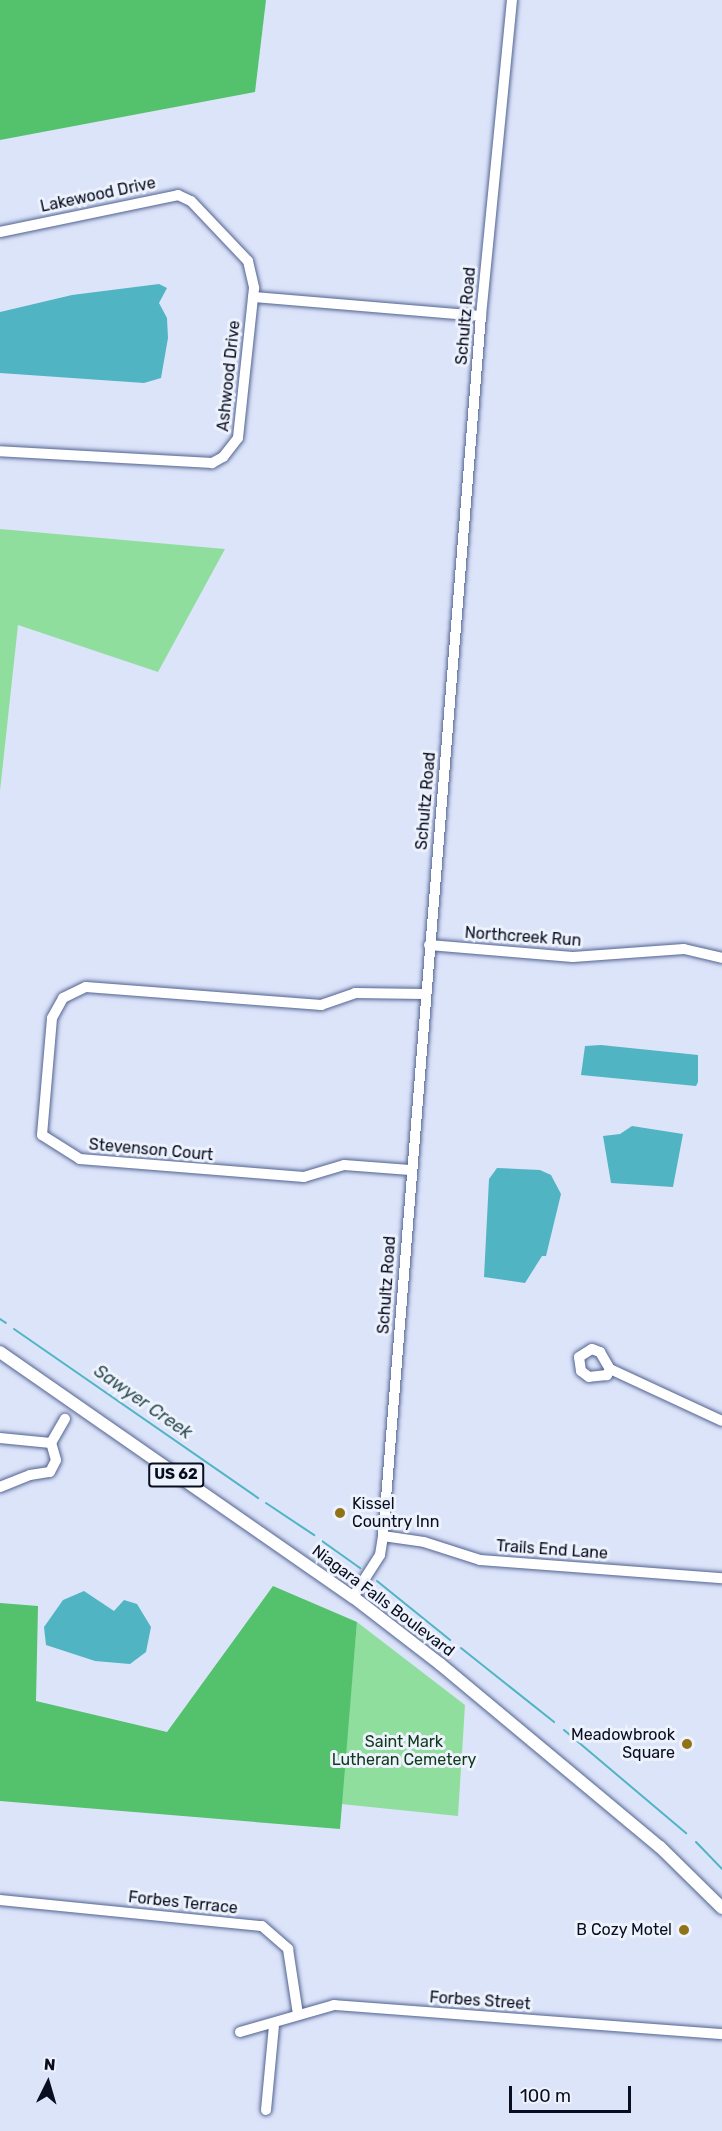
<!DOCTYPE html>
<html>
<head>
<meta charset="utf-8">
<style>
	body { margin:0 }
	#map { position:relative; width:722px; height:2131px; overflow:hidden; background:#dce4fa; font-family:Rubik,sans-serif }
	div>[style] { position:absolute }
	.green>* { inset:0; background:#90de9d }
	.forest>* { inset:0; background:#54c16c }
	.water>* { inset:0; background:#51b4c3 }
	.stream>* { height:2px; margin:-1px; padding:0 1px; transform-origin:1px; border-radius:1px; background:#51b4c3 }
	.roads { filter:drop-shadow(0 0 2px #526391) drop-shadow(0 0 2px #526391) }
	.minor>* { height:10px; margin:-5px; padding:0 5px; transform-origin:5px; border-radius:5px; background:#fff }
	.major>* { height:12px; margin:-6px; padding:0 6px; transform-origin:6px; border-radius:6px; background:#fff }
	.dots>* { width:16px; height:16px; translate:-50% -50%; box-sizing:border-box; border:3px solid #edf2fc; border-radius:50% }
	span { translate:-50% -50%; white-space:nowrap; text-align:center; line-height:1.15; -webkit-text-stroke:6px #edf2fc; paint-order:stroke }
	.shield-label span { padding:2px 4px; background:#edf2fc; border:2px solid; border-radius:4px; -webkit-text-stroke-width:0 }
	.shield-label { font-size:15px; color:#080d1f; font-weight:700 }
	.street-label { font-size:16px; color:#080d1f }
	.poi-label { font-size:16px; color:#080d1f }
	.left { translate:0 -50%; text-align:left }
	.right { translate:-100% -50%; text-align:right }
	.park-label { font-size:16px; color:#0d3a19 }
	.water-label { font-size:18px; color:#304f54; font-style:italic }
	.north { position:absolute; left:18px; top:2053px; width:60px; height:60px; -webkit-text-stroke:4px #edf2fc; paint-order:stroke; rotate:5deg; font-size:16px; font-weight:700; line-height:24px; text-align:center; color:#080d1f }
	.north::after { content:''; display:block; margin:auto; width:21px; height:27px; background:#080d1f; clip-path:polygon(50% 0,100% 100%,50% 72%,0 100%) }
	.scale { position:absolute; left:509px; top:2086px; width:122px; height:27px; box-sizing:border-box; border:3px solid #080d1f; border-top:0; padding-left:8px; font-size:18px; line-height:21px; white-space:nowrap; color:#080d1f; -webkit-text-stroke:4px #edf2fc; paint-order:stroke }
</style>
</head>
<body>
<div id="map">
	<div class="green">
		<i style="clip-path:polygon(0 529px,225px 549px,158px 672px,18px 625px,0 791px)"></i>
		<i style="clip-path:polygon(357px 1622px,465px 1705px,458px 1816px,341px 1804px)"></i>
	</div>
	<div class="forest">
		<i style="clip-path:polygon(0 0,266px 0,255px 92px,0 140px)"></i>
		<i style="clip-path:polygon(273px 1586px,357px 1622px,340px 1829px,0 1801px,0 1603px,38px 1606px,36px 1701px,167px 1732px)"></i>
	</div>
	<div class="water">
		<i style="clip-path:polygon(159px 284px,167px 288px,159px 303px,167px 318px,168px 338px,161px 378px,144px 383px,0 373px,0 312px,72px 295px)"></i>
		<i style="clip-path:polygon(601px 1045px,698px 1055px,698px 1082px,696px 1086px,581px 1075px,585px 1046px)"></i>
		<i style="clip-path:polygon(632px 1126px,683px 1134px,673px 1187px,611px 1183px,603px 1136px,620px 1134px)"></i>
		<i style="clip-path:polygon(497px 1168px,540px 1170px,551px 1175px,561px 1194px,546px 1256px,542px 1256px,525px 1283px,484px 1277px,489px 1179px)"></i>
		<i style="clip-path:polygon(84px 1591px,114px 1611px,124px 1600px,137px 1604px,151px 1627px,146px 1652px,130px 1664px,95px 1661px,46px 1645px,44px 1627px,63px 1600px)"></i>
	</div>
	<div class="stream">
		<i style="left:0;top:1319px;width:7px;rotate:34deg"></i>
		<i style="left:14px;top:1329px;width:297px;rotate:34.7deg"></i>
		<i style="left:266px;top:1503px;width:58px;rotate:33.7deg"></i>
		<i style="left:322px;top:1541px;width:47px;rotate:35.4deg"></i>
		<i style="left:377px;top:1581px;width:94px;rotate:38.9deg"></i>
		<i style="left:461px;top:1648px;width:119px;rotate:38.5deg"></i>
		<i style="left:564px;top:1730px;width:160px;rotate:40.2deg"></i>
		<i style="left:696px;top:1842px;width:37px;rotate:46deg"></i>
	</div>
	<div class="roads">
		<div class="minor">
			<i style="left:0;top:232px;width:182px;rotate:-11.7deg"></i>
			<i style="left:178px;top:195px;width:14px;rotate:25deg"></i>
			<i style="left:191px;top:201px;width:83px;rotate:46.5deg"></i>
			<i style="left:248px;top:261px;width:28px;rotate:77deg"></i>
			<i style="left:254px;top:288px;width:151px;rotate:96.1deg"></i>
			<i style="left:238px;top:438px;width:24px;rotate:128deg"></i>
			<i style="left:223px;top:457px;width:13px;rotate:151deg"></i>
			<i style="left:212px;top:463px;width:212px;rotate:-176.8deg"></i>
			<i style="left:253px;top:297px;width:229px;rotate:4.8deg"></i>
			<i style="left:429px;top:945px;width:144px;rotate:4.8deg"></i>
			<i style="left:573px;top:957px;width:111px;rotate:-4.1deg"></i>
			<i style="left:684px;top:949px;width:39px;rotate:13deg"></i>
			<i style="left:410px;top:1170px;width:66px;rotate:-175.7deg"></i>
			<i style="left:344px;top:1165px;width:42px;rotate:163.3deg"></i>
			<i style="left:304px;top:1177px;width:225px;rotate:-175.4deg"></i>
			<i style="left:80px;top:1159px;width:45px;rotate:-147.7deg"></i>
			<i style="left:42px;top:1135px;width:117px;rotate:-85.1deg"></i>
			<i style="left:52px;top:1018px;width:23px;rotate:-61deg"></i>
			<i style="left:63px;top:998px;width:25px;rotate:-26deg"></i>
			<i style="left:86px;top:987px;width:236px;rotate:4.4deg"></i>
			<i style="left:321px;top:1005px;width:36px;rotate:-19deg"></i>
			<i style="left:355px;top:993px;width:70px;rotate:0.8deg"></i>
			<i style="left:610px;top:1369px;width:7px;rotate:117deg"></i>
			<i style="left:607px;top:1375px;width:18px;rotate:174deg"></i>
			<i style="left:589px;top:1377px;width:10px;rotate:-143deg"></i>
			<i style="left:581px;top:1371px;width:14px;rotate:-98deg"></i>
			<i style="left:579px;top:1357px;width:15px;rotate:-32deg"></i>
			<i style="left:592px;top:1349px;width:9px;rotate:21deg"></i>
			<i style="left:600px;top:1352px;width:20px;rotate:60deg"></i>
			<i style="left:610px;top:1369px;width:123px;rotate:24.9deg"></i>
			<i style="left:0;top:1438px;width:51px;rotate:5.6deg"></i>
			<i style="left:0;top:1487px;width:32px;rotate:-22deg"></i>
			<i style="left:30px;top:1475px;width:20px;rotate:-9deg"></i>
			<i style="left:50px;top:1472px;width:13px;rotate:-63deg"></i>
			<i style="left:56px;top:1460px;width:18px;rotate:-106deg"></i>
			<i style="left:51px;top:1443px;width:28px;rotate:-60deg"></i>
			<i style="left:383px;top:1536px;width:41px;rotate:8.3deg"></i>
			<i style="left:424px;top:1542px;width:59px;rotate:17.8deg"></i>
			<i style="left:480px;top:1560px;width:243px;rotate:4.3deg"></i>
			<i style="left:353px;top:1597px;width:50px;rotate:-57.3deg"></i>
			<i style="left:380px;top:1555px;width:19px;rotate:-81deg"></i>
			<i style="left:383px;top:1536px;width:1224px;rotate:-85.41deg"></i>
			<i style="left:481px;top:316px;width:318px;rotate:-84.4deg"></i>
			<i style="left:0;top:1900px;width:263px;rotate:5.7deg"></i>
			<i style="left:262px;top:1926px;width:35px;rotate:41deg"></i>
			<i style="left:288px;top:1949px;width:66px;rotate:81.3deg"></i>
			<i style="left:240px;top:2032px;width:98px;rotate:-16deg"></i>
			<i style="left:334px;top:2005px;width:389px;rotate:4.3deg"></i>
			<i style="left:266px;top:2110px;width:84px;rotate:-84.6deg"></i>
		</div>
		<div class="major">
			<i style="left:0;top:1352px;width:430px;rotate:34.8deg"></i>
			<i style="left:353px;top:1597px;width:110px;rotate:37.6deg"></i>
			<i style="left:440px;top:1664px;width:286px;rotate:39.8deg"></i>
			<i style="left:660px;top:1847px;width:87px;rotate:44.5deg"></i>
		</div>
	</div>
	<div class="dots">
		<i style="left:340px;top:1513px;background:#907217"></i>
		<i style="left:687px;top:1744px;background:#907217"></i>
		<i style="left:684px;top:1930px;background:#907217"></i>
	</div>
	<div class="shield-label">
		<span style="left:176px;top:1475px">US 62</span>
	</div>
	<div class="street-label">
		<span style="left:98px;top:195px;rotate:-12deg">Lakewood Drive</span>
		<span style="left:466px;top:316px;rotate:-85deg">Schultz Road</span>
		<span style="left:229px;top:376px;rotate:-84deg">Ashwood Drive</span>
		<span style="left:426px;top:801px;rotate:-85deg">Schultz Road</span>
		<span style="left:523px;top:937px;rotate:4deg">Northcreek Run</span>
		<span style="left:151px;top:1150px;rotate:5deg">Stevenson Court</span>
		<span style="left:387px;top:1285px;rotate:-86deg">Schultz Road</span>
		<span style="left:552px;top:1550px;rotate:4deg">Trails End Lane</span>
		<span style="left:383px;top:1601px;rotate:37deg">Niagara Falls Boulevard</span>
		<span style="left:183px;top:1903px;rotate:6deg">Forbes Terrace</span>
		<span style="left:480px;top:2001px;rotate:4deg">Forbes Street</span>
	</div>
	<div class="poi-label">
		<span class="left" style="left:352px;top:1513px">Kissel<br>Country Inn</span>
		<span class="right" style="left:675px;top:1744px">Meadowbrook<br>Square</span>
		<span class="right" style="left:672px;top:1930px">B Cozy Motel</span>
	</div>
	<div class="park-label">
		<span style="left:404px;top:1751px">Saint Mark<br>Lutheran Cemetery</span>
	</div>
	<div class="water-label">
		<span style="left:143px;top:1402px;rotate:35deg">Sawyer Creek</span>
	</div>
	<div class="north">N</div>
	<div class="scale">100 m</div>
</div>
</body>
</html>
